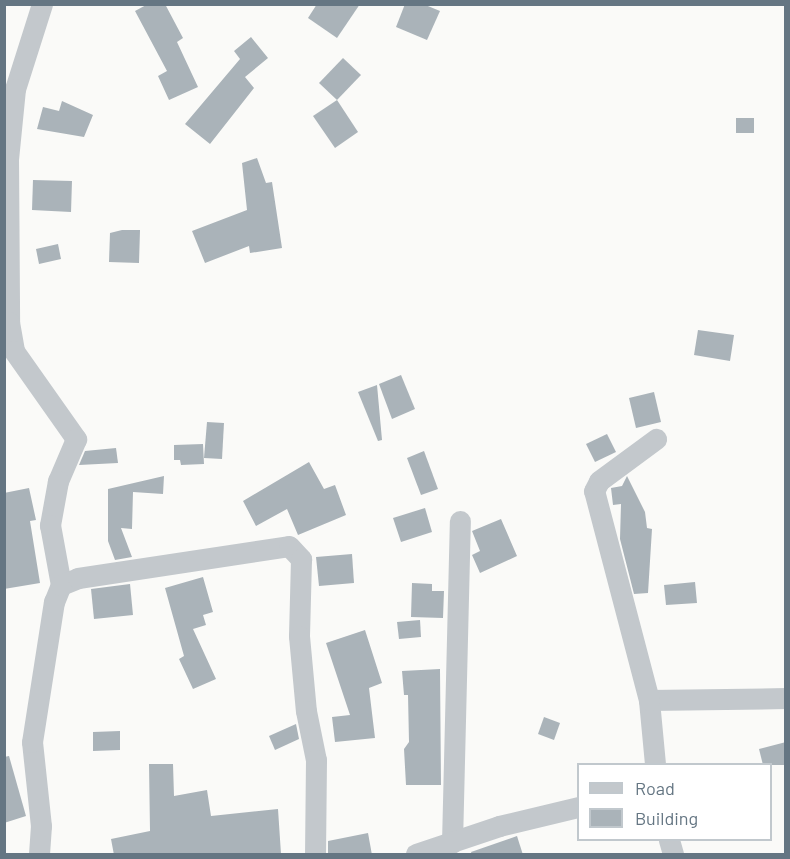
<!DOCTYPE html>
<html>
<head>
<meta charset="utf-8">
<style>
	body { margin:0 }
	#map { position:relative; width:790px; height:859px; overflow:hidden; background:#fafaf8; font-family:Barlow,sans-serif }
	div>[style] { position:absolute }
	.building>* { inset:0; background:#aab3b9 }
	.minor>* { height:21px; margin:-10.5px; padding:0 10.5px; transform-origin:10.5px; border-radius:10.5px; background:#c3c8cc }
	span { translate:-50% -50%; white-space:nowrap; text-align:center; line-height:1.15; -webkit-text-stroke:6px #fff; paint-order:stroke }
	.frame { position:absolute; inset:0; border:6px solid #657683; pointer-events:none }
	.legend { position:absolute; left:577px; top:763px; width:195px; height:78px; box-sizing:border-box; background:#fff; border:2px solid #c1c8cd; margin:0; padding:8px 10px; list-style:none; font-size:18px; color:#657683 }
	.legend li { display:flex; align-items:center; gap:12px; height:30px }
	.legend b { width:30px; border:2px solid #c1c8cd }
</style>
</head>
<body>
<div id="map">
	<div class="building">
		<i style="clip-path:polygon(148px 4px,165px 4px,183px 38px,177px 42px,198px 87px,169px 100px,158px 76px,167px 71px,135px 11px)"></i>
		<i style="clip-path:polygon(317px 4px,360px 4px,337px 38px,308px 18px)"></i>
		<i style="clip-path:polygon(405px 4px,423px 4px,440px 11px,427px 40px,396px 27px)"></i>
		<i style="clip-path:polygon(251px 37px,268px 58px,245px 77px,254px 88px,210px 144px,185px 124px,240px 59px,234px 51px)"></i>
		<i style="clip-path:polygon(343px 58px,361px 75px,337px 100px,319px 83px)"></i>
		<i style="clip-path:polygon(337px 100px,358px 132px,335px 148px,313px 116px)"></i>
		<i style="clip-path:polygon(62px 101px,93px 115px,84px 137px,37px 129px,43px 107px,59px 111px)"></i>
		<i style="clip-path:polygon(736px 118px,754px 118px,754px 133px,736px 133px)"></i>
		<i style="clip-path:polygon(257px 158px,266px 183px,272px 182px,282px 248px,250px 253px,249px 246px,205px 263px,192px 231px,247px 210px,242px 163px)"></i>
		<i style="clip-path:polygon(33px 180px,72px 181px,71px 212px,32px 210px)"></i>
		<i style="clip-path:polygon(122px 230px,140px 230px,139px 263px,109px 262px,110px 233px)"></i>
		<i style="clip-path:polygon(58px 244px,61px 259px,39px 264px,36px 249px)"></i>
		<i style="clip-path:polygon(698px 330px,734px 335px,730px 361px,694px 355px)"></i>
		<i style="clip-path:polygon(401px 375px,415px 409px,392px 419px,379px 384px)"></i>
		<i style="clip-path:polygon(377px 385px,382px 440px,378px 441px,358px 392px)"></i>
		<i style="clip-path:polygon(654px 392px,661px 422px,636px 428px,629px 398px)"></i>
		<i style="clip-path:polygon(207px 422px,224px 423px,222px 459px,204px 458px)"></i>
		<i style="clip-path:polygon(607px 434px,616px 452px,595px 462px,586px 444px)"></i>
		<i style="clip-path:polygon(203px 444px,204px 464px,181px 465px,180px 460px,174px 460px,174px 445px)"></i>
		<i style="clip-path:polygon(116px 448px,118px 463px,79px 465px,85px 451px)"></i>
		<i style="clip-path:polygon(424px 451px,438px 489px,421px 495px,407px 458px)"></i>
		<i style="clip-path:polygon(309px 462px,324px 489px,335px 485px,346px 515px,298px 535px,287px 509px,256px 526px,243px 501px)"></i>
		<i style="clip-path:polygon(164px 476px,163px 494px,133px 492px,132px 529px,121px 528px,132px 557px,115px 560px,108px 541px,108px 489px)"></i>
		<i style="clip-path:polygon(627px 476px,645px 512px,647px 528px,652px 529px,648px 593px,634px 594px,620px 539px,621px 504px,613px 505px,611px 488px,622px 486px)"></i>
		<i style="clip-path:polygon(29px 488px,36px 520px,30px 521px,40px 583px,4px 589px,4px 493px)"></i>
		<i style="clip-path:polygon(425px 508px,432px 532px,401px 542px,393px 518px)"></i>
		<i style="clip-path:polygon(501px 519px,517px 556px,480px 573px,472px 555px,480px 551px,472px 531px)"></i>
		<i style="clip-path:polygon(352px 554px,354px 583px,319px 586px,316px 557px)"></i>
		<i style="clip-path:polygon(203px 577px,213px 612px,203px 615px,206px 625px,193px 629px,216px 679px,193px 689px,179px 659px,184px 656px,165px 588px)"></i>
		<i style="clip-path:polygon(695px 582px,697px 603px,666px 605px,664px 585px)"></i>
		<i style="clip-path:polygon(412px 583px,432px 584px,432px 591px,444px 591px,443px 618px,411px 617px)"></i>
		<i style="clip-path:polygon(130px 584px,133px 615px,94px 619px,91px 589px)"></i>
		<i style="clip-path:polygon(420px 620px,421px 637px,399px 639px,397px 622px)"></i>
		<i style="clip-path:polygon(365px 630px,382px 683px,369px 688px,375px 738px,335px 742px,332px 717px,350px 715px,326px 643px)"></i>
		<i style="clip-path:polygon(440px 669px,441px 785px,406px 785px,404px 749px,409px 742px,408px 695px,404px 695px,402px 671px)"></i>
		<i style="clip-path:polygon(544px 717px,560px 723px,554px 740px,538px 734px)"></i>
		<i style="clip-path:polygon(296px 724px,299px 739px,275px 750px,269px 736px)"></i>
		<i style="clip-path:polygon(120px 731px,120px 750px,93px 751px,93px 732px)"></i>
		<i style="clip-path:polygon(786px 742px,786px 765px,763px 765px,759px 749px)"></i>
		<i style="clip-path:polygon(9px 756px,26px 816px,4px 823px,4px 757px)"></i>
		<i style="clip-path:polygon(149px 764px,173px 764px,174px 796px,207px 790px,211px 816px,278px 809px,281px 854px,114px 855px,111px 839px,150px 831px)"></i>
		<i style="clip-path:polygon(368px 833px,372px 855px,328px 855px,328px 841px)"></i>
		<i style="clip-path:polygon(517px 836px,523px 855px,472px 855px,471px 852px)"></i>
	</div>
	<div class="minor">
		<i style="left:42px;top:4px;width:89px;rotate:107.6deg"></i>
		<i style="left:15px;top:89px;width:70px;rotate:95.7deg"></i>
		<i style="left:8px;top:159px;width:163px;rotate:89.6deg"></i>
		<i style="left:9px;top:322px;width:29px;rotate:80deg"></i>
		<i style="left:14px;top:351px;width:108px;rotate:54.8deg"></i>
		<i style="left:76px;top:439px;width:46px;rotate:113.2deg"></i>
		<i style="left:58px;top:481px;width:45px;rotate:100.3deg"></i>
		<i style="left:50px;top:525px;width:61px;rotate:79.6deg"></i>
		<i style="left:649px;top:700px;width:137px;rotate:-0.8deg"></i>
		<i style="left:655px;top:764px;width:64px;rotate:-95.4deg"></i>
		<i style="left:649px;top:700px;width:216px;rotate:-104.7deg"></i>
		<i style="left:594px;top:491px;width:11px;rotate:-63deg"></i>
		<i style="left:599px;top:481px;width:71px;rotate:-36.4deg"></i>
		<i style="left:669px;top:840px;width:15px;rotate:74deg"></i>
		<i style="left:452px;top:843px;width:322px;rotate:-88.6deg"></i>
		<i style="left:39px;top:854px;width:28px;rotate:-86deg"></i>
		<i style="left:41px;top:826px;width:84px;rotate:-96.1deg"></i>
		<i style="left:32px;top:742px;width:142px;rotate:-81.1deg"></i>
		<i style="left:54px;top:602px;width:18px;rotate:-68deg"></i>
		<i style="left:61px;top:585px;width:18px;rotate:-22deg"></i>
		<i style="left:78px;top:578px;width:213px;rotate:-8.6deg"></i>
		<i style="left:289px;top:546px;width:18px;rotate:47deg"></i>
		<i style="left:301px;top:559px;width:77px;rotate:91.5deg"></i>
		<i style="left:299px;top:636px;width:75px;rotate:84.7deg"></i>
		<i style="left:306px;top:711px;width:50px;rotate:78.5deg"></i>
		<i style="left:316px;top:760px;width:94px;rotate:90.6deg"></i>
		<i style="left:416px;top:854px;width:88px;rotate:-18.6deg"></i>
		<i style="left:499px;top:826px;width:81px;rotate:-13.5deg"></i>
	</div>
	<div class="frame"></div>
	<ul class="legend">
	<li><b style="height:8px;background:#c3c8cc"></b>Road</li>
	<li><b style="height:16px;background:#aab3b9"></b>Building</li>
	</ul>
</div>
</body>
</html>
